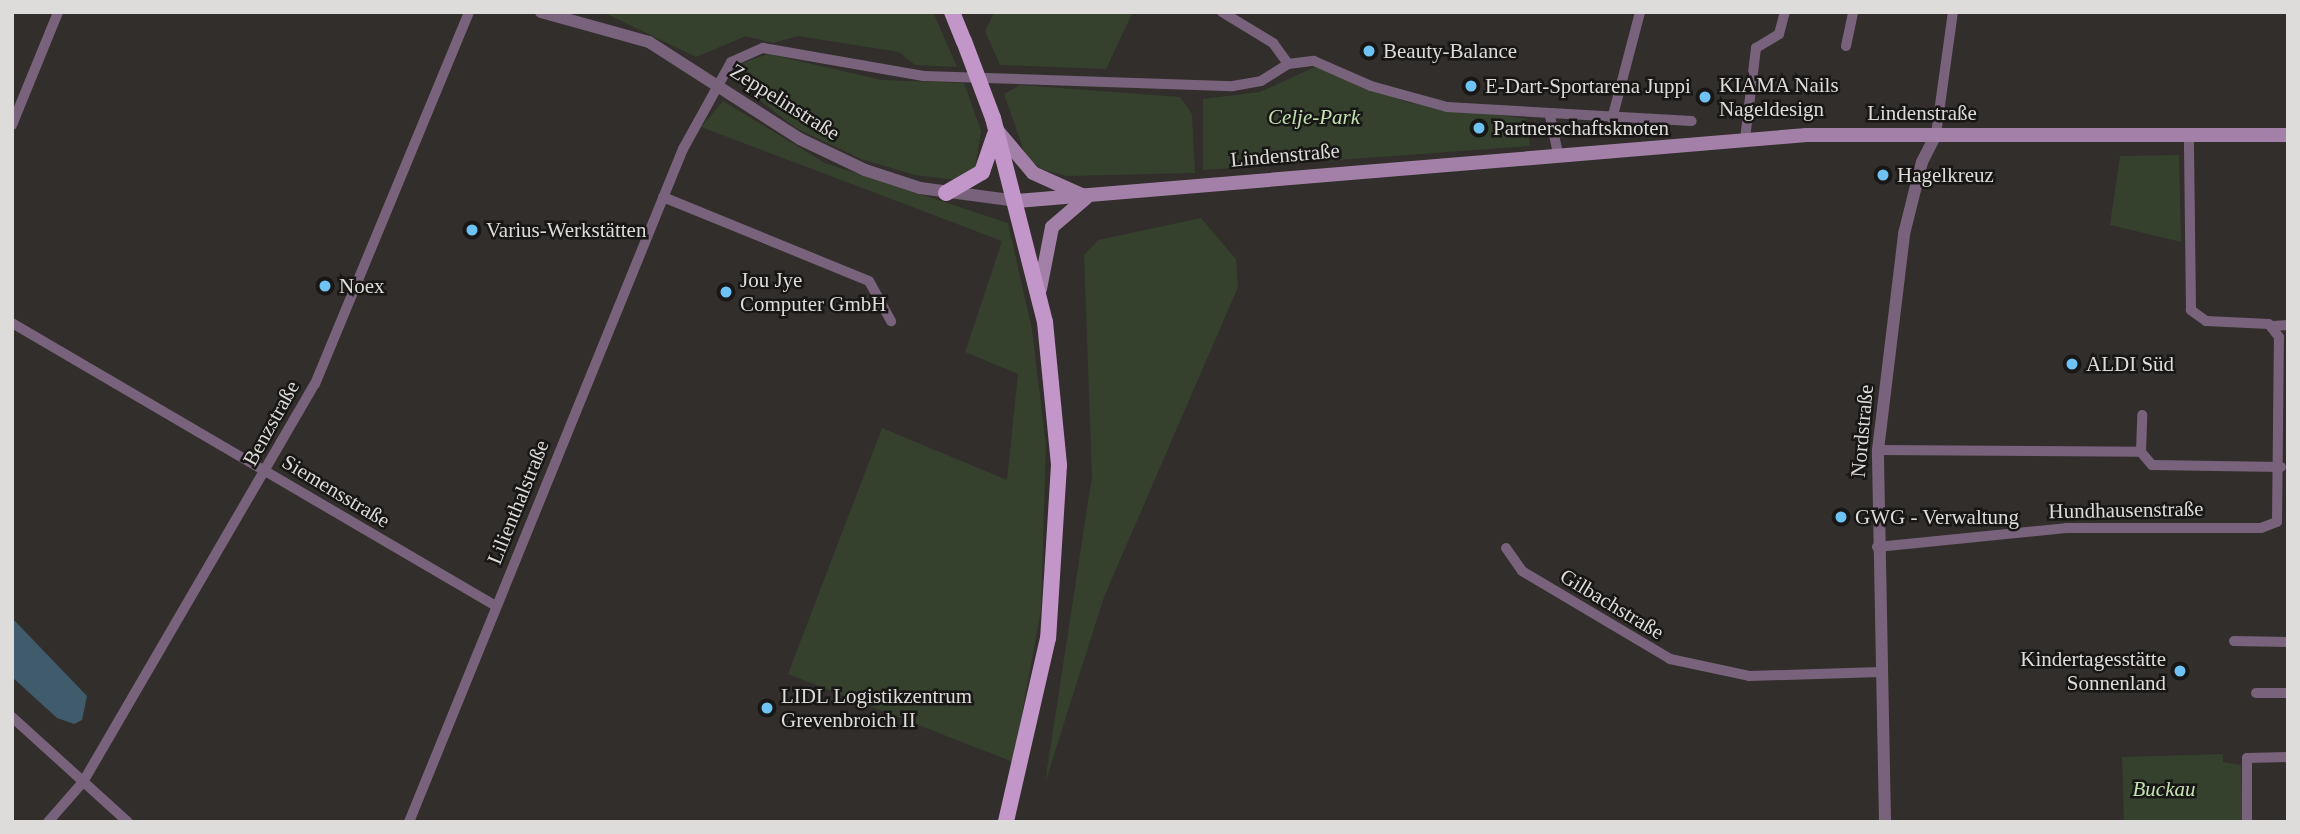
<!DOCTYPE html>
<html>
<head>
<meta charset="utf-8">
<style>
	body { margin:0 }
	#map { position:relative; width:2300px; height:834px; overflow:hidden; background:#322e2b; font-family:Georgia,serif }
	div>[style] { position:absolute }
	.green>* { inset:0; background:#35412d }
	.water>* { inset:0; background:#3f5b6c }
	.minor>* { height:10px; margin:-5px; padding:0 5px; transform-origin:5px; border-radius:5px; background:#79637c }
	.tertiary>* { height:12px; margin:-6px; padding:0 6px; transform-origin:6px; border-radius:6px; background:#79637c }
	.secondary>* { height:14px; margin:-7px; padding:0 7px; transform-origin:7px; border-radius:7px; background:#a380a8 }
	.primary>* { height:16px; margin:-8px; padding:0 8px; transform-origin:8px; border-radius:8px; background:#c396c9 }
	.primary-bridge>* { height:16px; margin:-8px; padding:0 8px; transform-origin:8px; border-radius:8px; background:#c396c9 }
	.dots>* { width:19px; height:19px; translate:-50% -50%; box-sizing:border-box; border:4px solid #181715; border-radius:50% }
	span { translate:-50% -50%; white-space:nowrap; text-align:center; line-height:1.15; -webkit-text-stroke:5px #181715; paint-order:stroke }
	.poi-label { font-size:21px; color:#dedcda }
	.left { translate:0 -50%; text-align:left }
	.right { translate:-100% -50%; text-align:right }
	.street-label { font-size:21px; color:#dedcda }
	.park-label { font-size:21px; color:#c3e2b1; font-style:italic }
	.frame { position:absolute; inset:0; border:14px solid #dedcda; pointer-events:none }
</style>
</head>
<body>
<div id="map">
	<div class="green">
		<i style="clip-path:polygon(603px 12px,933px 12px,957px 67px,915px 65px,899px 52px,798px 36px,773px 43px,746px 36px,696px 57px)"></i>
		<i style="clip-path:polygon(994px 12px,1133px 12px,1106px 69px,1000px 65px,985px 31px)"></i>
		<i style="clip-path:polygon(768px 54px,882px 80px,964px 83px,981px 131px,975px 169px,956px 180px,915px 175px,861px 159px,796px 128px,733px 80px,743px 63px)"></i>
		<i style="clip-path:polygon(1317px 66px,1409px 103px,1527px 119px,1530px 146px,1203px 170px,1203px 99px,1260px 92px)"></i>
		<i style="clip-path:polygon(1020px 85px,1180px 97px,1192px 114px,1195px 173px,1066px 176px,1041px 169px,1025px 154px,1004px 94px)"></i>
		<i style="clip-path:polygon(723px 101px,825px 163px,1008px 223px,1032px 330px,1046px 445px,1041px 610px,1013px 762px,788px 674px,882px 428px,1007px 480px,1018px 374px,965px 352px,1002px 241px,701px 127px)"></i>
		<i style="clip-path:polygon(2179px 155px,2181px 242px,2110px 225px,2120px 156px)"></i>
		<i style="clip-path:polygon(1201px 218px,1236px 259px,1238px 287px,1104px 597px,1045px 783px,1092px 476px,1084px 255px,1098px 240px)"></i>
		<i style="clip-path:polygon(2223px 754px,2223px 762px,2241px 765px,2243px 822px,2124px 822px,2122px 757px)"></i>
	</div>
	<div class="water">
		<i style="clip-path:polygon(12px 618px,87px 696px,82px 720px,74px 724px,57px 718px,12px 677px)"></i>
	</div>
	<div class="minor">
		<i style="left:1222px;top:12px;width:60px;rotate:31.3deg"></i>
		<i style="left:1273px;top:43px;width:26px;rotate:54deg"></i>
		<i style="left:1288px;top:64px;width:26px;rotate:-7deg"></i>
		<i style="left:1314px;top:61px;width:62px;rotate:23.7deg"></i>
		<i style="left:1371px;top:86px;width:79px;rotate:15.4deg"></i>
		<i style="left:1447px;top:107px;width:245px;rotate:3.3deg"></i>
		<i style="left:1846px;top:46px;width:35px;rotate:-78deg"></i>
		<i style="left:1550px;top:116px;width:39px;rotate:78deg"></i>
		<i style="left:1612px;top:119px;width:111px;rotate:-75.3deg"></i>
		<i style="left:12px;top:125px;width:122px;rotate:-67.8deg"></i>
		<i style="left:1936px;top:134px;width:123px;rotate:-82.1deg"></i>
		<i style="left:1745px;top:139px;width:92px;rotate:-83.1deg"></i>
		<i style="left:1756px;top:48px;width:27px;rotate:-31deg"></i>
		<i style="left:1779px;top:34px;width:23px;rotate:-75deg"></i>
		<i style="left:663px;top:197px;width:222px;rotate:22.2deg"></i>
		<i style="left:869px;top:281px;width:46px;rotate:61.2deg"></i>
		<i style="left:12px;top:323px;width:561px;rotate:30.32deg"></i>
		<i style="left:2273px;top:326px;width:15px;rotate:-4deg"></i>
		<i style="left:1878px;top:450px;width:263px;rotate:0.4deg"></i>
		<i style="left:2141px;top:452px;width:17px;rotate:50deg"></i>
		<i style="left:2152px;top:465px;width:129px;rotate:0.9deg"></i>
		<i style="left:2141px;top:452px;width:37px;rotate:-88deg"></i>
		<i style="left:1877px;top:547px;width:190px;rotate:-5.7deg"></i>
		<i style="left:2066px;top:528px;width:195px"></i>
		<i style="left:2261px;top:528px;width:17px;rotate:-21deg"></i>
		<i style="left:2277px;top:522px;width:185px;rotate:-89.4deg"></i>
		<i style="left:2279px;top:337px;width:16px;rotate:-128deg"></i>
		<i style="left:2269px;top:324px;width:63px;rotate:-177.3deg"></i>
		<i style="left:2206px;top:321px;width:19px;rotate:-144deg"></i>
		<i style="left:2191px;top:310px;width:176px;rotate:-90.7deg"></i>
		<i style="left:1506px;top:548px;width:28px;rotate:55deg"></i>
		<i style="left:1522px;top:571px;width:172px;rotate:30.7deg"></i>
		<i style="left:1670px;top:659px;width:81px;rotate:12.1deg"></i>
		<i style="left:1749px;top:676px;width:131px;rotate:-1.7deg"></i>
		<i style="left:2234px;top:641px;width:54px;rotate:1.1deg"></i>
		<i style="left:2256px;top:693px;width:32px"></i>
		<i style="left:12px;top:717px;width:156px;rotate:42.2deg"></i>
		<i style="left:48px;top:822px;width:53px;rotate:-48.8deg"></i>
		<i style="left:83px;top:782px;width:461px;rotate:-59.8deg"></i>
		<i style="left:315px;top:384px;width:403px;rotate:-67.5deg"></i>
		<i style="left:409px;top:822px;width:727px;rotate:-67.85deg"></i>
		<i style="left:683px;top:149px;width:99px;rotate:-61.1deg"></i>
		<i style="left:731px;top:62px;width:35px;rotate:-24deg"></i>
		<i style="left:763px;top:48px;width:163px;rotate:9.9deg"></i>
		<i style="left:924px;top:76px;width:309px;rotate:1.9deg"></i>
		<i style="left:1233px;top:86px;width:28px;rotate:-10deg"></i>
		<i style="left:1261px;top:81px;width:32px;rotate:-32deg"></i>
		<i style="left:2247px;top:822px;width:64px;rotate:-90deg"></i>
		<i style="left:2247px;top:758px;width:41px;rotate:-1.4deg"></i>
	</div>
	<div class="tertiary">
		<i style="left:541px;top:12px;width:112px;rotate:15.5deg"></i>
		<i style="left:649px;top:42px;width:179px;rotate:32.7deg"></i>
		<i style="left:800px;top:139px;width:72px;rotate:25.5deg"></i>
		<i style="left:865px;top:170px;width:58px;rotate:18.1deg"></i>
		<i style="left:920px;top:188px;width:98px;rotate:7.6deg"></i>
		<i style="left:1885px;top:822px;width:372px;rotate:-91.1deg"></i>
		<i style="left:1878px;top:450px;width:218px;rotate:-83.1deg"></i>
		<i style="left:1904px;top:234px;width:74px;rotate:-76deg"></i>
		<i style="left:1922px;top:162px;width:31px;rotate:-63deg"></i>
	</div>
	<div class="secondary">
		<i style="left:996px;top:129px;width:57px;rotate:49.9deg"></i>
		<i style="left:1033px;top:173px;width:58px;rotate:24.4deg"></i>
		<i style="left:1017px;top:201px;width:792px;rotate:-4.78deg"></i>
		<i style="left:1806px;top:135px;width:482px"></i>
		<i style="left:1040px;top:289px;width:63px;rotate:-79deg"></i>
		<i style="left:1052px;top:227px;width:45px;rotate:-40.5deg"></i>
	</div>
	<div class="primary">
		<i style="left:952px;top:12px;width:31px;rotate:68deg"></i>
		<i style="left:993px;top:118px;width:211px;rotate:75.7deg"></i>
		<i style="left:1045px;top:322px;width:144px;rotate:84.4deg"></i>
		<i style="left:1059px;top:465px;width:173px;rotate:93.6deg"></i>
		<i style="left:1048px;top:638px;width:189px;rotate:102.9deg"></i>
		<i style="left:946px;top:193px;width:42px;rotate:-30.3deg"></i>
		<i style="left:982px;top:172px;width:39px;rotate:-71deg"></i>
	</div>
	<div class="primary-bridge">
		<i style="left:964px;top:41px;width:82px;rotate:69.4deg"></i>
	</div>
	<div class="dots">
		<i style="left:1369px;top:51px;background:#6fc2f4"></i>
		<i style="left:1471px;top:86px;background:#6fc2f4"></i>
		<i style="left:1705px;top:97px;background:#6fc2f4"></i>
		<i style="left:1479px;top:128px;background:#6fc2f4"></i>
		<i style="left:1883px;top:175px;background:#6fc2f4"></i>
		<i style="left:472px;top:230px;background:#6fc2f4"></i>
		<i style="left:325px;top:286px;background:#6fc2f4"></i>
		<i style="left:726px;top:292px;background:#6fc2f4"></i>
		<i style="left:2072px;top:364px;background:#6fc2f4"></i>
		<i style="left:1841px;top:517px;background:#6fc2f4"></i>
		<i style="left:2180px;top:671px;background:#6fc2f4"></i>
		<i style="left:767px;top:708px;background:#6fc2f4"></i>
	</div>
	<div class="poi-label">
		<span class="left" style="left:1383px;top:51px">Beauty-Balance</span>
		<span class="left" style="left:1719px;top:97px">KIAMA Nails<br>Nageldesign</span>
		<span class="left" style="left:1485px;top:86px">E-Dart-Sportarena Juppi</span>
		<span class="left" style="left:1493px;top:128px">Partnerschaftsknoten</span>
		<span class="left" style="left:1897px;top:175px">Hagelkreuz</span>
		<span class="left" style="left:486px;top:230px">Varius-Werkstätten</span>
		<span class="left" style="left:740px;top:292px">Jou Jye<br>Computer GmbH</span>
		<span class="left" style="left:339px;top:286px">Noex</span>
		<span class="left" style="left:2086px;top:364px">ALDI Süd</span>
		<span class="left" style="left:1855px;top:517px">GWG - Verwaltung</span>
		<span class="right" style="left:2166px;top:671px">Kindertagesstätte<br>Sonnenland</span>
		<span class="left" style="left:781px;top:708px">LIDL Logistikzentrum<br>Grevenbroich II</span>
	</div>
	<div class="street-label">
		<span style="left:785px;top:102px;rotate:32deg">Zeppelinstraße</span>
		<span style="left:1922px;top:113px">Lindenstraße</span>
		<span style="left:1285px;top:155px;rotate:-5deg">Lindenstraße</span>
		<span style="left:271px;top:423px;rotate:-61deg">Benzstraße</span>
		<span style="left:1862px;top:431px;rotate:-85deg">Nordstraße</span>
		<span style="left:336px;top:491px;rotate:31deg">Siemensstraße</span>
		<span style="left:518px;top:502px;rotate:-68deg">Lilienthalstraße</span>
		<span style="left:2126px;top:510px;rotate:-1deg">Hundhausenstraße</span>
		<span style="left:1612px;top:604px;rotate:31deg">Gilbachstraße</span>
	</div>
	<div class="park-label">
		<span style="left:1314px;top:117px">Celje-Park</span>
		<span style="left:2164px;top:789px">Buckau</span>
	</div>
	<div class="frame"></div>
</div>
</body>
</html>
